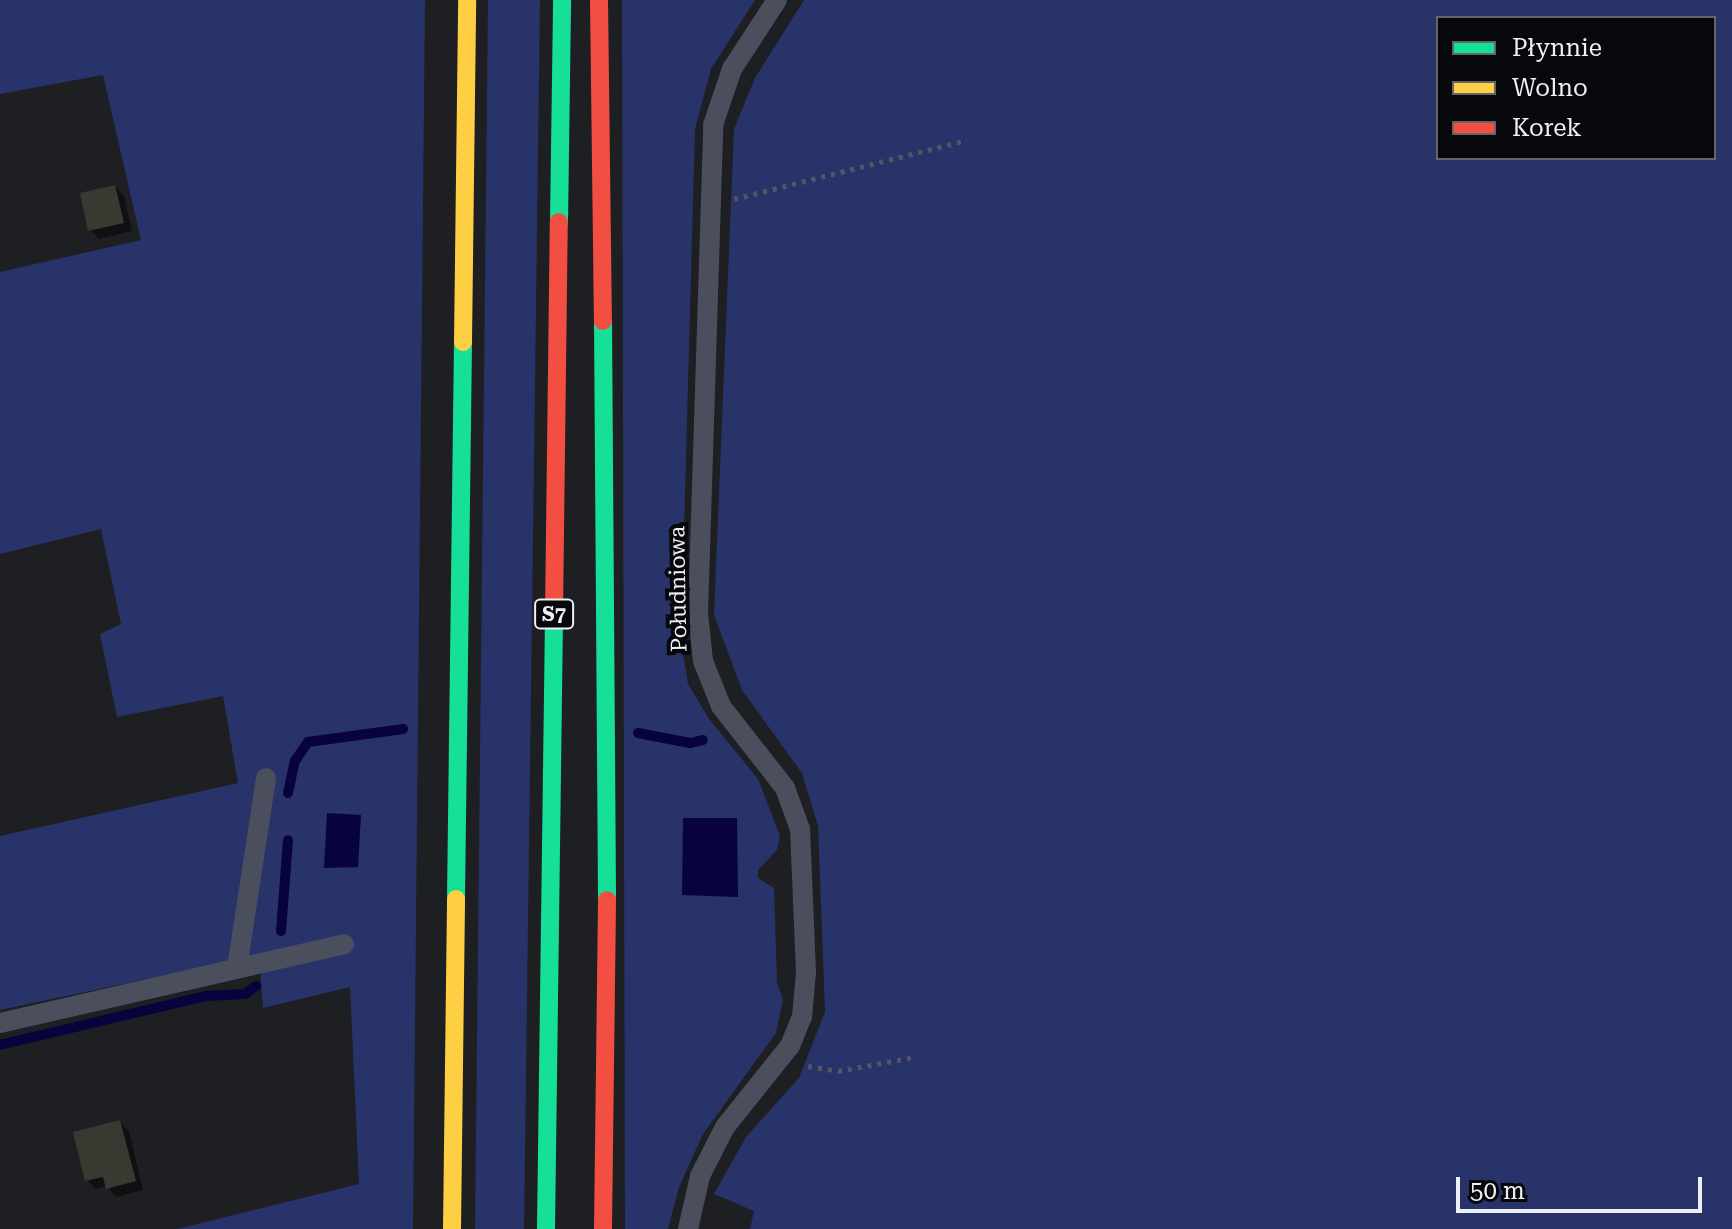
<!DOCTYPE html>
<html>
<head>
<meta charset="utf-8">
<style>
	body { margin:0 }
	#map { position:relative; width:1732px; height:1229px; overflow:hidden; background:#1e1f23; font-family:"Roboto Serif",serif }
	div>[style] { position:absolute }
	.green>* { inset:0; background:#283369 }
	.water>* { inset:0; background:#08033c }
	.shadow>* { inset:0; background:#0007 }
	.stream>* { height:10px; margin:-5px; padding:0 5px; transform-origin:5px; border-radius:5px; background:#08033c }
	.building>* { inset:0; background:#3a3931 }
	.path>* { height:5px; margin-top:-2.5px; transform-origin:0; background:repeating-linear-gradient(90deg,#53555f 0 4px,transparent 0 10px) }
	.lane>* { height:20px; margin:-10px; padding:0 10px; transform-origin:10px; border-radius:10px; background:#4b4f5d }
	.fast>* { height:18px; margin:-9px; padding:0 9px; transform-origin:9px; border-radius:9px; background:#16e098 }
	.slow>* { height:18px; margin:-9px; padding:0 9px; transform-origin:9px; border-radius:9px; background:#ffcf43 }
	.jam>* { height:18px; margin:-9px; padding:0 9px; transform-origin:9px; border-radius:9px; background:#f24e42 }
	span { translate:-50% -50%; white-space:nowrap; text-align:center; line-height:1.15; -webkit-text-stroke:8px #07080b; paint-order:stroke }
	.shield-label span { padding:2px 6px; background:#07080b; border:2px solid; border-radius:6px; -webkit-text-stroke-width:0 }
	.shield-label { font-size:20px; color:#eff0f6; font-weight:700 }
	.street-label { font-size:22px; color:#eff0f6 }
	.legend { position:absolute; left:1436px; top:16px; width:280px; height:144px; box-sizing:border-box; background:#07080b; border:2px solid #646569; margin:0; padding:10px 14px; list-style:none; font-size:24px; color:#eff0f6 }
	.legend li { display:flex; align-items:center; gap:16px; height:40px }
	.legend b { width:40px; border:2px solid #646569 }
	.scale { position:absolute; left:1456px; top:1177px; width:246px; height:36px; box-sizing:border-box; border:4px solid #eff0f6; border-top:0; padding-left:10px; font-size:24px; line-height:28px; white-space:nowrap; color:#eff0f6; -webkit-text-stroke:6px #07080b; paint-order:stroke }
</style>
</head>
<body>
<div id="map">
	<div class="green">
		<i style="clip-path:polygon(0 0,425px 0,413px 1229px,177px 1229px,359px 1184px,350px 987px,263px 1008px,259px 955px,0 1010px,0 836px,238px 783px,223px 696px,117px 717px,100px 634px,121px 624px,101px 529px,0 554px,0 272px,141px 240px,103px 75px,0 94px)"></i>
		<i style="clip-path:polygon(488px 0,540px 0,524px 1229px,475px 1229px)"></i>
		<i style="clip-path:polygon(622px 0,755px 0,711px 69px,695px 129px,681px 641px,688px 684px,709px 719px,758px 779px,780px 836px,777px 850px,758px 870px,758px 878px,774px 888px,777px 983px,783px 1000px,776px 1033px,703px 1134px,679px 1187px,668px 1229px,625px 1229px)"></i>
		<i style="clip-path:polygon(evenodd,804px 0,1732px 0,1732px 1229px,750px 1229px,754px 1211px,714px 1194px,746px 1137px,799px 1078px,825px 1012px,818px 826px,802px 773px,742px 690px,714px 615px,734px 129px,755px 78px,804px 0,1438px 18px,1714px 18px,1714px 158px,1438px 158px,1438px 18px)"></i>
	</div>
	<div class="water">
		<i style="clip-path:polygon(327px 813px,361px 815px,358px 867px,324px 868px)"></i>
		<i style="clip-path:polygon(683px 818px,737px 818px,738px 897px,682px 895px)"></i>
	</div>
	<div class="shadow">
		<i style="clip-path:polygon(115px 187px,124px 196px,132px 231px,99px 239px,90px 230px)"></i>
		<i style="clip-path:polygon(120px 1123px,129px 1131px,143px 1190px,116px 1197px,107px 1186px,96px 1189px,87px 1180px)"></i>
	</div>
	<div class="stream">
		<i style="left:638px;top:733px;width:53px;rotate:10.9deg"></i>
		<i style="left:690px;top:743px;width:13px;rotate:-13deg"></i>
		<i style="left:288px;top:793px;width:33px;rotate:-78deg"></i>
		<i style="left:295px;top:761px;width:23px;rotate:-56deg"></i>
		<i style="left:308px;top:742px;width:96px;rotate:-7.8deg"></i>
		<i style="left:281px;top:931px;width:91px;rotate:-85.6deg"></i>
		<i style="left:0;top:1045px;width:212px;rotate:-13.4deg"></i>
		<i style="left:206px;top:996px;width:39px;rotate:-3deg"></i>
		<i style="left:245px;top:994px;width:14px;rotate:-36deg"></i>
	</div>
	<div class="building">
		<i style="clip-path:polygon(115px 185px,124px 223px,88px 231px,80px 193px)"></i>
		<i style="clip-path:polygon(120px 1120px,136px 1181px,106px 1189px,103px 1177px,85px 1181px,73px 1132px)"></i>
	</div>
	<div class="path">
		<i style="left:734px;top:199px;width:240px;rotate:-14.2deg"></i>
		<i style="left:808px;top:1066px;width:30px;rotate:9deg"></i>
		<i style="left:838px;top:1071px;width:77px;rotate:-10.4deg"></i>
	</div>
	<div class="lane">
		<i style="left:237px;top:968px;width:192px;rotate:-81.3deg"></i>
		<i style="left:0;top:1023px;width:353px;rotate:-12.9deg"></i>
		<i style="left:688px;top:1229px;width:54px;rotate:-77.2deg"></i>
		<i style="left:700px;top:1176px;width:55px;rotate:-63deg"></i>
		<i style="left:725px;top:1127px;width:104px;rotate:-51.3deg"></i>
		<i style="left:790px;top:1046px;width:31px;rotate:-68deg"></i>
		<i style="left:802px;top:1017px;width:45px;rotate:-84.9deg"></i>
		<i style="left:806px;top:972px;width:143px;rotate:-92.4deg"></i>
		<i style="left:800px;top:829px;width:44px;rotate:-110.1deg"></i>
		<i style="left:785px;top:788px;width:104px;rotate:-128deg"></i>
		<i style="left:721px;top:706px;width:48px;rotate:-111.8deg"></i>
		<i style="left:703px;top:661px;width:48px;rotate:-95.9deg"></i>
		<i style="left:698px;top:613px;width:488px;rotate:-88.2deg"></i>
		<i style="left:713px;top:125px;width:59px;rotate:-71.3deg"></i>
		<i style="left:732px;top:69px;width:82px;rotate:-56.9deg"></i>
	</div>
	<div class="fast">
		<i style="left:559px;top:222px;width:222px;rotate:-89.2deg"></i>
		<i style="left:603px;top:321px;width:579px;rotate:89.6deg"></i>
		<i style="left:456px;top:899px;width:557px;rotate:-89.28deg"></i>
		<i style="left:546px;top:1229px;width:615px;rotate:-89.25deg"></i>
	</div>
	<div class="slow">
		<i style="left:463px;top:342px;width:342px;rotate:-89.3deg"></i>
		<i style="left:452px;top:1229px;width:330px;rotate:-89.3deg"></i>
	</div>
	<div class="jam">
		<i style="left:599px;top:0;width:321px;rotate:89.3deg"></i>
		<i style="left:554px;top:614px;width:392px;rotate:-89.3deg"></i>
		<i style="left:603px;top:1229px;width:329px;rotate:-89.3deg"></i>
	</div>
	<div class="shield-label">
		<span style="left:554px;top:614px">S7</span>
	</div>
	<div class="street-label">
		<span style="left:678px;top:589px;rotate:-91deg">Południowa</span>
	</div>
	<ul class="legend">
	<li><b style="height:10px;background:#16e098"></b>Płynnie</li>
	<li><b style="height:10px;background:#ffcf43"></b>Wolno</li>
	<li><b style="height:10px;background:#f24e42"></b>Korek</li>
	</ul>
	<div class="scale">50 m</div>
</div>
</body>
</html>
